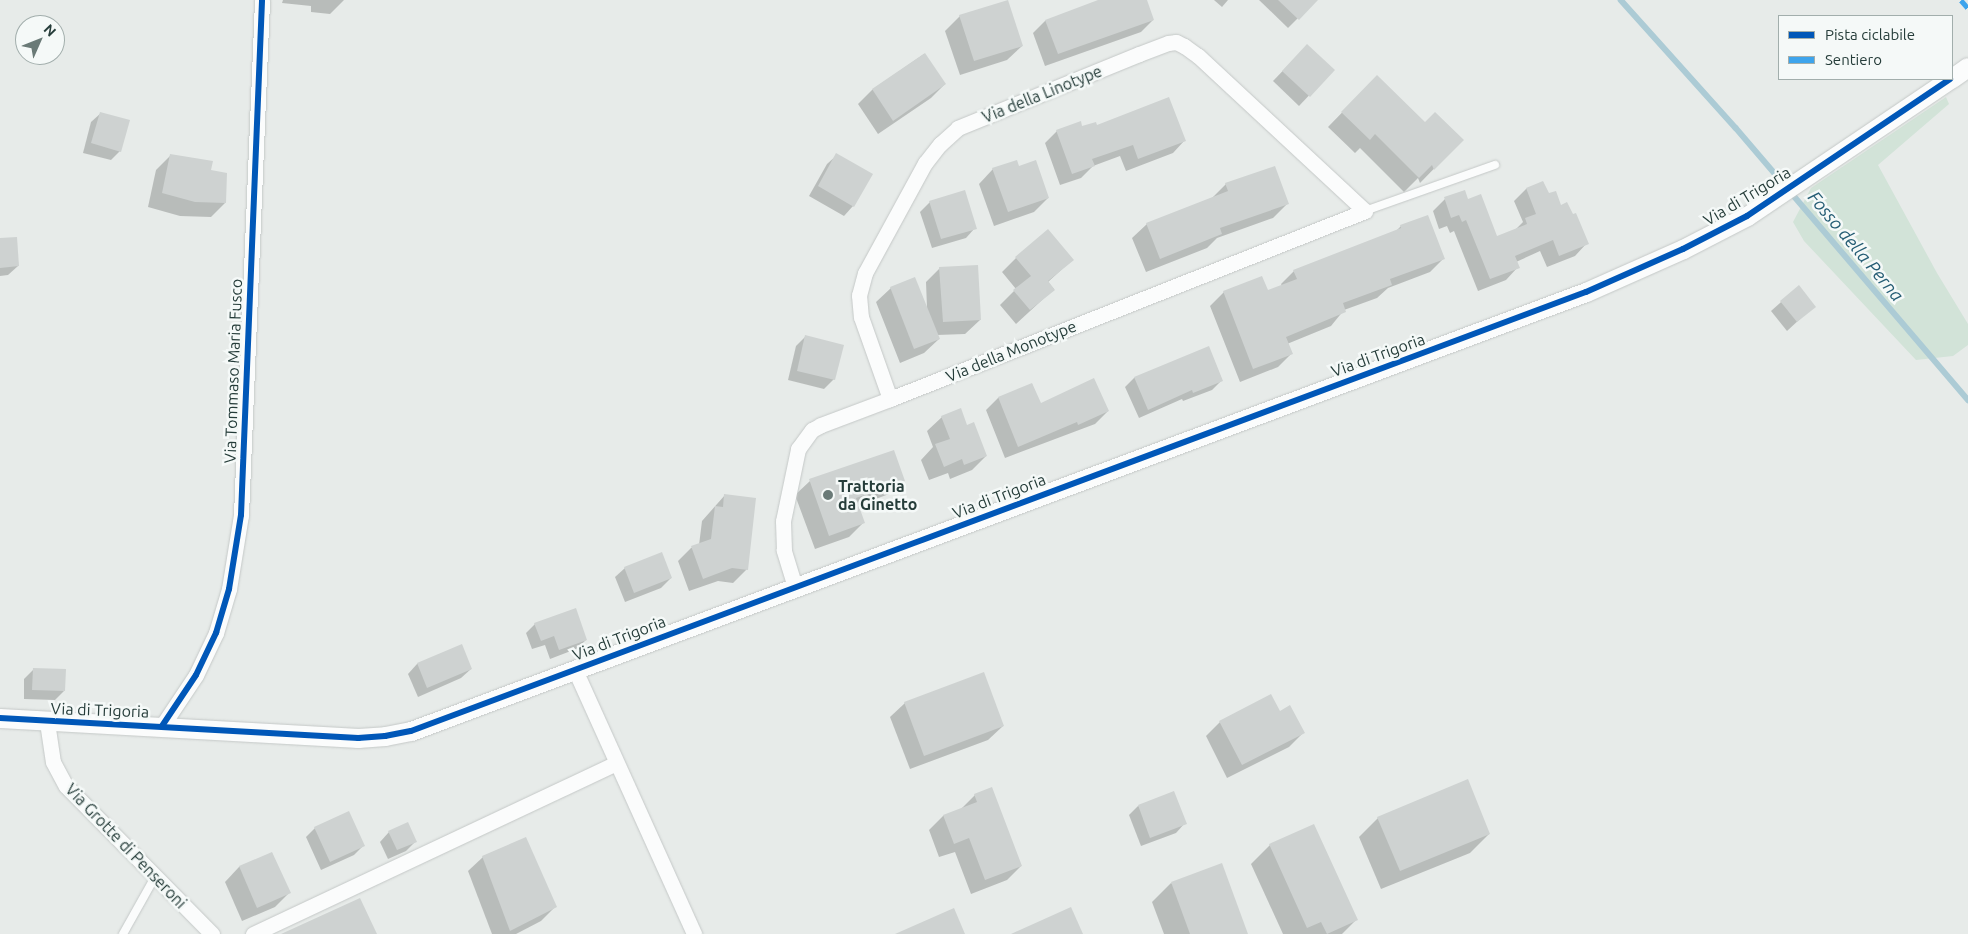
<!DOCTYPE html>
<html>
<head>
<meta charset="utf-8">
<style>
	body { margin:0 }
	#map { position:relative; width:1968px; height:934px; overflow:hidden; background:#e7ebe9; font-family:Ubuntu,sans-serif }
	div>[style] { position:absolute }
	.green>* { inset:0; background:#d2e3d8 }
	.shadow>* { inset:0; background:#0003 }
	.stream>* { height:5.5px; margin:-2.75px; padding:0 2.75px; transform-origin:2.75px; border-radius:2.75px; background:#accbd5 }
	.building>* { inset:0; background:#ced2d1 }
	.roads { filter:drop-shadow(0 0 1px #c4c8c7) drop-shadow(0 0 1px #c4c8c7) }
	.service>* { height:8px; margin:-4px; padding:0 4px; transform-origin:4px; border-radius:4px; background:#fbfcfc }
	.minor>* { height:15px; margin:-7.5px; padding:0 7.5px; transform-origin:7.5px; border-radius:7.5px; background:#fbfcfc }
	.tertiary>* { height:19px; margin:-9.5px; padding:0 9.5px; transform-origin:9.5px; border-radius:9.5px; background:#fbfcfc }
	.quiet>* { height:5px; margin-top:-2.5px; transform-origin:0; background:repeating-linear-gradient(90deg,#3ea4ec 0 10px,transparent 0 15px) }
	.cycleway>* { height:6px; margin:-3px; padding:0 3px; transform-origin:3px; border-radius:3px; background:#0057b8 }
	.dots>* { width:14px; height:14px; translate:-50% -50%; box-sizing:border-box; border:2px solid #f5f9f8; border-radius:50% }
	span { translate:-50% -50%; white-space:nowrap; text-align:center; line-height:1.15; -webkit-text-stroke:5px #f5f9f8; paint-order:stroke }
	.street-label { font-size:16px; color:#263d3a }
	.poi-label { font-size:16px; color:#263d3a; font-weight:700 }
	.left { translate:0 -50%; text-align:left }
	.water-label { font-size:18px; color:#255d74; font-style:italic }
	.legend { position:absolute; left:1778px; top:15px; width:175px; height:65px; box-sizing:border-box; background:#f5f9f8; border:1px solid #a2aeac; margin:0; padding:6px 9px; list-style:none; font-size:15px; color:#263d3a }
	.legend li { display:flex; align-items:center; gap:10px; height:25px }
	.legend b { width:25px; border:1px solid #a2aeac }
	.north { position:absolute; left:15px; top:15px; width:50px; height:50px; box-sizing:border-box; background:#f5f9f8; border:1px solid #a2aeac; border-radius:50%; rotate:46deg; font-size:14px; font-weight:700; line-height:20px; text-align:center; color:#263d3a }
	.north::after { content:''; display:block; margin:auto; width:18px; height:22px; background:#6a7a77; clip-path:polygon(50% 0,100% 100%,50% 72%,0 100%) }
</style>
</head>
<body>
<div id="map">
	<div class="green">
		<i style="clip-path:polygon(1946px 97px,1949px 104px,1878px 165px,1937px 273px,1968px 324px,1968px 345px,1953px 356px,1916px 360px,1804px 241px,1793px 222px,1811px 188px)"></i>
	</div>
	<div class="shadow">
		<i style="clip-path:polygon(283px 0,344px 0,330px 14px,311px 12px,311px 6px,282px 3px)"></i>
		<i style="clip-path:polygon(1102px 0,1146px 0,1153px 20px,1141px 32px,1045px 66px,1033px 33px,1045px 21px)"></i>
		<i style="clip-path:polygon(1214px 0,1228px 0,1222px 7px)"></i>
		<i style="clip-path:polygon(1259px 0,1316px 0,1288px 28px)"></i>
		<i style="clip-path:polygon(960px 16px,1022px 46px,1007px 60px,960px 75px,945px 31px)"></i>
		<i style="clip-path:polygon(924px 54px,945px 84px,931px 98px,878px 134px,858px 104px,872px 90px)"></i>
		<i style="clip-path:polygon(1298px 55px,1333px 70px,1299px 106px,1273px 81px)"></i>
		<i style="clip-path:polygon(1363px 91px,1425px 124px,1462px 140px,1420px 183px,1418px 178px,1404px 192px,1360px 148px,1355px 153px,1328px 127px)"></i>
		<i style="clip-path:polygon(101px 113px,120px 151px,111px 160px,83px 153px,91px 122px)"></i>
		<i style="clip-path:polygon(1096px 126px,1185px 140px,1173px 153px,1126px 171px,1120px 156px,1093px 166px,1081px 178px,1060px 185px,1045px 143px,1057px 131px)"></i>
		<i style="clip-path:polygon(837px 155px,853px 206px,844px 216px,809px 196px,827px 164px)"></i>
		<i style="clip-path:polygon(170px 156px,225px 203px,211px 217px,180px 216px,148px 207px,156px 170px)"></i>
		<i style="clip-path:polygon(993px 169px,1048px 198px,1034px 212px,994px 226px,979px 184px)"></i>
		<i style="clip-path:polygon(1543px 182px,1548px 195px,1561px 206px,1587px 243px,1575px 256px,1547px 267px,1540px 251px,1516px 262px,1518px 267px,1506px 280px,1478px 291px,1454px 231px,1450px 233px,1447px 226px,1439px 229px,1433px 211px,1445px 199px,1468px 200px,1496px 238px,1514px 231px,1523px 222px,1514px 201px,1526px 189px)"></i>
		<i style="clip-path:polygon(1226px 184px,1287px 204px,1273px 218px,1217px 238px,1207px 248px,1146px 272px,1132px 238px,1147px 224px,1212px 198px)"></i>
		<i style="clip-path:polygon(930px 202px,975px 228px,966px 238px,932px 248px,920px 212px)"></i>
		<i style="clip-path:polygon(1401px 226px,1443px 259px,1430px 272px,1388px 288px,1377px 298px,1344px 310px,1331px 326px,1287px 344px,1291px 354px,1278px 367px,1240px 382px,1210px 306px,1224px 292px,1267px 292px,1282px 286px,1281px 284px,1294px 271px,1396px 231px)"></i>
		<i style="clip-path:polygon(0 239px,18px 266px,8px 275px,0 276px)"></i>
		<i style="clip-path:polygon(1016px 258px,1072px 260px,1048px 282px,1054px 289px,1016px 324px,1000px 305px,1016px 289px,1002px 272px)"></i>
		<i style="clip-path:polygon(940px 268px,980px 320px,965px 334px,937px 335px,939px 339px,924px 353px,900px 363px,876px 302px,891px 288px,927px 308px,926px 282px)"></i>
		<i style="clip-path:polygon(1798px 287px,1814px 306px,1787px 331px,1771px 311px)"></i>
		<i style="clip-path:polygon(806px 336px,834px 379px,824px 389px,788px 380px,796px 346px)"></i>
		<i style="clip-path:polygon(1209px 348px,1222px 380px,1212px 390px,1183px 401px,1182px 399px,1139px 418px,1125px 387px,1134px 378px)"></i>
		<i style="clip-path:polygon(1032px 384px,1040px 404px,1108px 411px,1095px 424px,1005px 458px,986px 410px,998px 398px)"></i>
		<i style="clip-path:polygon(942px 417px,966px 426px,986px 456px,972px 470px,950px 479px,948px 473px,929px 480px,921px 460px,933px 447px,927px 431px)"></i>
		<i style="clip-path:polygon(904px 480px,889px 494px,857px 506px,863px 523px,849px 537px,815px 549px,795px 495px,810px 481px)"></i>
		<i style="clip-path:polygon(725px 495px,747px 569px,733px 583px,718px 581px,689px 591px,678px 561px,691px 548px,699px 545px,702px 521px)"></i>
		<i style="clip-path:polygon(625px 568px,671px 578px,661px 588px,625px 602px,615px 577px)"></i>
		<i style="clip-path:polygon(535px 624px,586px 640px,576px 649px,550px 659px,545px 645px,532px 649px,526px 633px)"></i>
		<i style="clip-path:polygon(461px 646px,471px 669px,461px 678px,418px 697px,408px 674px,417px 664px)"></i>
		<i style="clip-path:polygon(33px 670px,64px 691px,55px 700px,24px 699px,24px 679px)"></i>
		<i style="clip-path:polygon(905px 703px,1003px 726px,988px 740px,910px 769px,890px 717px)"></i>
		<i style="clip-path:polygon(1279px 712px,1303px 733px,1289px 747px,1227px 778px,1206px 736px,1220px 722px)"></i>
		<i style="clip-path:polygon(975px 795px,1021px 866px,1007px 880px,971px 894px,955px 852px,939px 857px,929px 830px,943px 816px,960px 810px)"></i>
		<i style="clip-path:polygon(1138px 806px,1185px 823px,1176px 833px,1141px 846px,1129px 815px)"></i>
		<i style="clip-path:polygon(1378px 818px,1489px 834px,1470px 853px,1381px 889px,1359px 837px)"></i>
		<i style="clip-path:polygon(315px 828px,364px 845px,354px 855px,321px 870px,306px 837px)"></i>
		<i style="clip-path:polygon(389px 832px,416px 841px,406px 851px,388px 859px,380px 842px)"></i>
		<i style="clip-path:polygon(1270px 845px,1357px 919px,1342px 934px,1283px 934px,1251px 864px)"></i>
		<i style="clip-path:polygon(272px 853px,289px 893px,275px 907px,242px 921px,225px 882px,239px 867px)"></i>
		<i style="clip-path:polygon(483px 857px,555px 907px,541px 921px,516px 934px,492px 934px,468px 871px)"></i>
		<i style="clip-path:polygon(1171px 883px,1247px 934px,1164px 934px,1152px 902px)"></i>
	</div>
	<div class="stream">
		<i style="left:1621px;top:0;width:172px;rotate:48.1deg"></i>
		<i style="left:1736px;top:128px;width:358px;rotate:49.5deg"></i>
	</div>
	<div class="building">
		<i style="clip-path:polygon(1008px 0,1023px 46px,974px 61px,959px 15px)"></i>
		<i style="clip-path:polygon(1098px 0,1147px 0,1154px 20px,1058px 54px,1045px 20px)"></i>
		<i style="clip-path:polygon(1278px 0,1318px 0,1299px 20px)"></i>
		<i style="clip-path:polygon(1307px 44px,1335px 70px,1310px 97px,1282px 71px)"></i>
		<i style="clip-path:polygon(925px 53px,946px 84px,893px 121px,872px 89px)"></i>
		<i style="clip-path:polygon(1377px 75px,1425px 122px,1435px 112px,1464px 140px,1434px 170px,1432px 165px,1419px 178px,1375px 134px,1370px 140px,1341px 112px)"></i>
		<i style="clip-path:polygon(1169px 97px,1186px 141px,1138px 159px,1133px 145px,1092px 159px,1095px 166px,1072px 174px,1056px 130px,1081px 121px,1082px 126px,1096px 122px,1097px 125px)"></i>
		<i style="clip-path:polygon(100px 112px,130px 120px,121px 152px,91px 143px)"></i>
		<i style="clip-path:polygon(836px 153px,873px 174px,854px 207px,818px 186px)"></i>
		<i style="clip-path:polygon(170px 154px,213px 161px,211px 170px,227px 173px,226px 203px,195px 202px,162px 193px)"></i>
		<i style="clip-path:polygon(1017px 160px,1019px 166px,1036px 160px,1049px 198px,1008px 212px,992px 168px)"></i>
		<i style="clip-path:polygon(1275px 166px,1289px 204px,1220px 228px,1222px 234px,1160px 259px,1146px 223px,1228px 191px,1225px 183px)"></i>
		<i style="clip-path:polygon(1543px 181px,1549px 193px,1556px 191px,1561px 205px,1567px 202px,1573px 214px,1576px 213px,1589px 244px,1559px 256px,1553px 240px,1515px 256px,1520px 268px,1490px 279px,1466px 220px,1462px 222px,1459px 215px,1451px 218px,1444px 197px,1465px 190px,1468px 199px,1481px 194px,1497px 236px,1527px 224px,1525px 218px,1536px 214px,1526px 188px)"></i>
		<i style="clip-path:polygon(965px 190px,977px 229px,941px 239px,929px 201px)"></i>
		<i style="clip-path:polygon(1428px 215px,1445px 259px,1390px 279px,1392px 285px,1343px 303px,1346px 312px,1286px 337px,1293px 354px,1253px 369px,1223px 291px,1262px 276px,1268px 290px,1297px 279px,1293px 270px,1401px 228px,1400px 225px)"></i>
		<i style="clip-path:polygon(1048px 229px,1074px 260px,1048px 281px,1055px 290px,1030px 310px,1013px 290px,1031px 276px,1015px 257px)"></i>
		<i style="clip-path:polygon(17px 237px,19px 266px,0 268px,0 238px)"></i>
		<i style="clip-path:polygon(978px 265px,981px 320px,943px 322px,939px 267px)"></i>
		<i style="clip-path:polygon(915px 277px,940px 339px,914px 349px,890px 287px)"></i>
		<i style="clip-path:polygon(1799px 285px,1816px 307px,1797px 322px,1780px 301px)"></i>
		<i style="clip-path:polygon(805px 335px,844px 345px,835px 380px,797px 371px)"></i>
		<i style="clip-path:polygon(1209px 346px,1223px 381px,1193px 393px,1192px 390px,1148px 410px,1134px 377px)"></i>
		<i style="clip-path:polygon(1094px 378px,1109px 411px,1078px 425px,1077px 422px,1018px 447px,998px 397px,1032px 383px,1041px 403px)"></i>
		<i style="clip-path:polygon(961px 408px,967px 425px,974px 422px,987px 456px,964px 465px,962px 459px,944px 467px,935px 444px,950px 439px,941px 416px)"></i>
		<i style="clip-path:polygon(894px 450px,905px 481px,856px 498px,865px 523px,829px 536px,809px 479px)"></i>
		<i style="clip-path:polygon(724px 494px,756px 498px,748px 570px,732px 568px,703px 579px,691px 546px,711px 539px,715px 506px,723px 507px)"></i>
		<i style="clip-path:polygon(662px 552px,672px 578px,634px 593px,624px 567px)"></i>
		<i style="clip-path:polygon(576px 608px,587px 640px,559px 650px,554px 636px,541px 641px,534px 623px)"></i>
		<i style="clip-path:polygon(462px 644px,472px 669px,427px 688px,417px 663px)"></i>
		<i style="clip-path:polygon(33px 668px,66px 669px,65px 691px,32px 690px)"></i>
		<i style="clip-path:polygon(984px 672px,1004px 726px,924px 756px,904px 702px)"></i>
		<i style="clip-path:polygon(1271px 694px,1280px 711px,1290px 705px,1305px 733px,1242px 765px,1219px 721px)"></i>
		<i style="clip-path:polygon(1468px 779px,1490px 834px,1400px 871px,1377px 817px)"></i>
		<i style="clip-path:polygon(992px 787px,1022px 866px,985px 880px,969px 838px,954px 844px,943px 815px,977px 802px,974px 794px)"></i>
		<i style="clip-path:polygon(1174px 791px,1187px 824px,1150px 838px,1138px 805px)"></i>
		<i style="clip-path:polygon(349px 811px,365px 846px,330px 862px,314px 827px)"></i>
		<i style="clip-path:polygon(408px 822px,417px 842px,397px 850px,388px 831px)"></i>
		<i style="clip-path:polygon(1314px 824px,1358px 920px,1327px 934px,1321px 922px,1307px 928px,1269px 844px)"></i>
		<i style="clip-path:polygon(526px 837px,557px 907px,510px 931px,482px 856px)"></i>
		<i style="clip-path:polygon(272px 852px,291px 893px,257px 908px,239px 866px)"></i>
		<i style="clip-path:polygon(1222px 863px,1248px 934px,1190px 934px,1171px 882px)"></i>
		<i style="clip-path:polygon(360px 898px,377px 934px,281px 934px)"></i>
		<i style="clip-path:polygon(1071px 907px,1083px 934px,1011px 934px)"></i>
		<i style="clip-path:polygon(954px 908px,965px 934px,895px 934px)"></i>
	</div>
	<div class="roads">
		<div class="service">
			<i style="left:1365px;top:211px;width:138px;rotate:-19.5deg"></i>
			<i style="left:123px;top:934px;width:65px;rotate:-60.7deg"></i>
		</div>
		<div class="minor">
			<i style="left:795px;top:587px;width:39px;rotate:-107deg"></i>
			<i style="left:784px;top:550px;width:29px;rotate:-92deg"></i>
			<i style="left:783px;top:521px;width:74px;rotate:-78.2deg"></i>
			<i style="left:798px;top:449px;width:24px;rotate:-54deg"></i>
			<i style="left:812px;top:430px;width:10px;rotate:-29deg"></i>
			<i style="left:821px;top:425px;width:74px;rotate:-20.6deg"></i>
			<i style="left:890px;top:399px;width:511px;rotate:-21.59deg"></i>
			<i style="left:1365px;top:211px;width:228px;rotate:-137.1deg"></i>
			<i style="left:1198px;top:56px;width:17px;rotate:-144deg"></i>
			<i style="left:1184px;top:46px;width:9px;rotate:-153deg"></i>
			<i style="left:1176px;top:42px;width:8px;rotate:173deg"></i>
			<i style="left:1168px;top:43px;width:31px;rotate:159deg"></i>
			<i style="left:1139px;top:54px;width:196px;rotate:157.8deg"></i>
			<i style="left:958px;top:128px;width:24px;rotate:138deg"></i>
			<i style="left:940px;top:144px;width:24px;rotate:128deg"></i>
			<i style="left:925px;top:163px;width:125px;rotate:118.6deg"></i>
			<i style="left:865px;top:273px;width:23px;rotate:105deg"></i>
			<i style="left:859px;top:295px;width:22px;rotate:85deg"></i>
			<i style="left:861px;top:317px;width:87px;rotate:70.5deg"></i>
			<i style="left:575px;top:670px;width:290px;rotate:65.7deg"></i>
			<i style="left:47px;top:722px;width:40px;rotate:81.5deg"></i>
			<i style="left:53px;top:762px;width:27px;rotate:62deg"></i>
			<i style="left:66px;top:786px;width:208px;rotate:45.4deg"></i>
			<i style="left:162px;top:726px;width:61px;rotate:-56.3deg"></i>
			<i style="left:196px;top:675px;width:47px;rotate:-64.5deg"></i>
			<i style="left:216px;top:633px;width:46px;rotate:-73.5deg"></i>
			<i style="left:229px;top:589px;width:75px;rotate:-80.8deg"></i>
			<i style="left:241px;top:515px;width:515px;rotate:-87.66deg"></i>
			<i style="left:253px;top:934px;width:401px;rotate:-25.2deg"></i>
		</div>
		<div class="tertiary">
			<i style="left:1952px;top:78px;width:19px;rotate:-35deg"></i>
			<i style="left:0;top:718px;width:359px;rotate:3.2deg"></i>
			<i style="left:358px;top:738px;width:27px;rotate:-4deg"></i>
			<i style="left:385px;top:736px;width:26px;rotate:-11deg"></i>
			<i style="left:411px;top:731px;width:1254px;rotate:-20.49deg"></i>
			<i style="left:1586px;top:292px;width:106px;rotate:-23.9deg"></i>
			<i style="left:1683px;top:249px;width:72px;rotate:-27.3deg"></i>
			<i style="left:1747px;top:216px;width:245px;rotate:-34deg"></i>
		</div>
	</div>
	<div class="quiet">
		<i style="left:1961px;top:0;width:11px;rotate:49deg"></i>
	</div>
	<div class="cycleway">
		<i style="left:0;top:718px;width:359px;rotate:3.2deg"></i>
		<i style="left:358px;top:738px;width:27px;rotate:-4deg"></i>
		<i style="left:385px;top:736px;width:26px;rotate:-11deg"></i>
		<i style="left:411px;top:731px;width:1254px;rotate:-20.49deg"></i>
		<i style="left:1586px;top:292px;width:106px;rotate:-23.9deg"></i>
		<i style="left:1683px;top:249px;width:72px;rotate:-27.3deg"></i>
		<i style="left:1747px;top:216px;width:245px;rotate:-34deg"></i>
		<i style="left:162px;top:726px;width:61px;rotate:-56.3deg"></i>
		<i style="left:196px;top:675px;width:47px;rotate:-64.5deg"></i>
		<i style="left:216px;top:633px;width:46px;rotate:-73.5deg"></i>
		<i style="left:229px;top:589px;width:75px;rotate:-80.8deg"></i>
		<i style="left:241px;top:515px;width:515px;rotate:-87.66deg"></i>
	</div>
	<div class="dots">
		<i style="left:828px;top:495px;background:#6a7a77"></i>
	</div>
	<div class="street-label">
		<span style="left:1042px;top:94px;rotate:-22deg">Via della Linotype</span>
		<span style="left:1747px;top:196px;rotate:-31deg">Via di Trigoria</span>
		<span style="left:1011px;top:351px;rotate:-22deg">Via della Monotype</span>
		<span style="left:1378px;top:355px;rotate:-20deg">Via di Trigoria</span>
		<span style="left:233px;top:371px;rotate:-88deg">Via Tommaso Maria Fusco</span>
		<span style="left:999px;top:496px;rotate:-21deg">Via di Trigoria</span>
		<span style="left:619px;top:638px;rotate:-21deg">Via di Trigoria</span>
		<span style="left:100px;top:710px;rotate:2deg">Via di Trigoria</span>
		<span style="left:126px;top:846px;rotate:46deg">Via Grotte di Penseroni</span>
	</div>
	<div class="poi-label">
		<span class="left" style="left:838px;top:495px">Trattoria<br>da Ginetto</span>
	</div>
	<div class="water-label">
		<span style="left:1856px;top:246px;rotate:50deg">Fosso della Perna</span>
	</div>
	<ul class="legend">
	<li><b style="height:6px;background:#0057b8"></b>Pista ciclabile</li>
	<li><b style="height:6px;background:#3ea4ec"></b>Sentiero</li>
	</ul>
	<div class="north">N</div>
</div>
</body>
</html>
